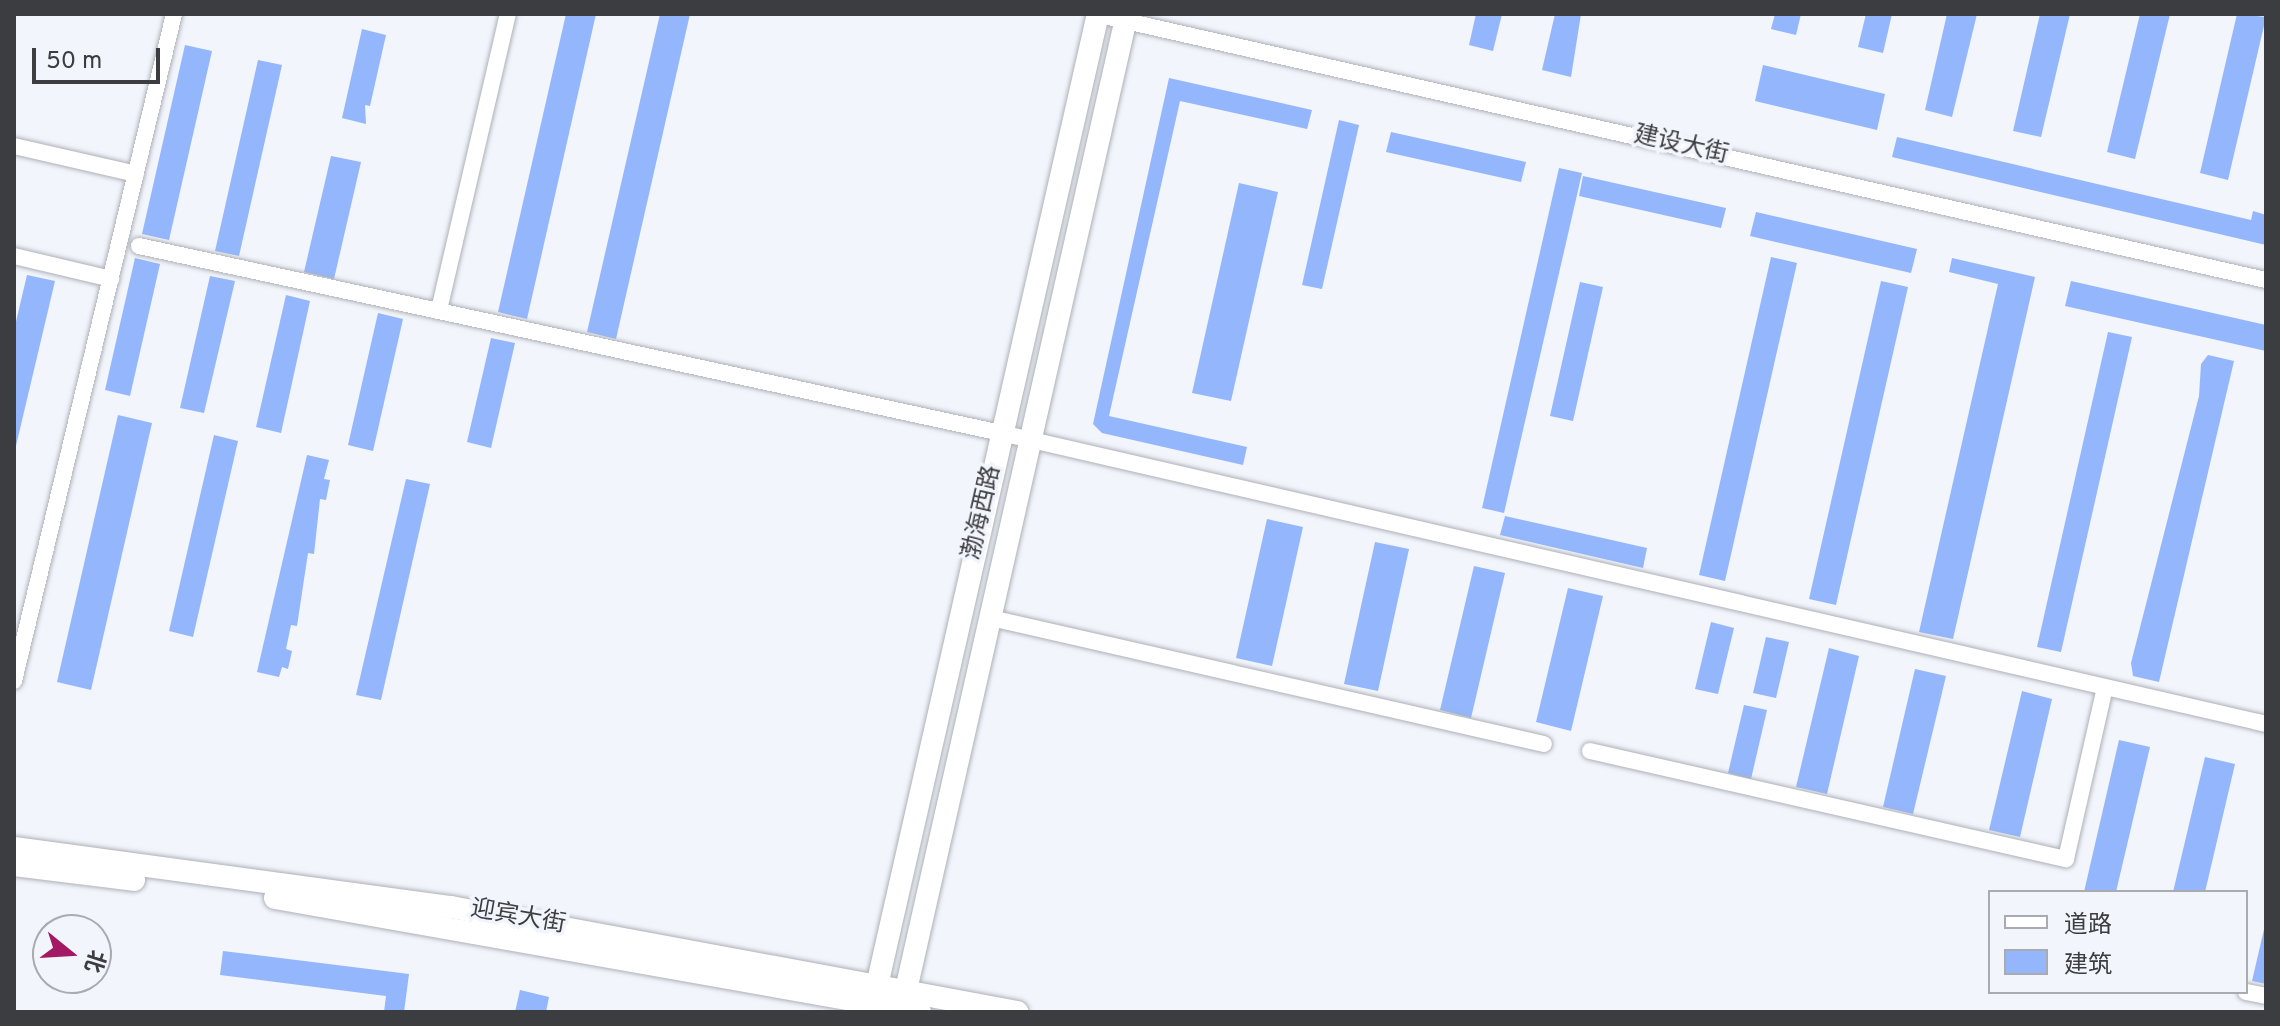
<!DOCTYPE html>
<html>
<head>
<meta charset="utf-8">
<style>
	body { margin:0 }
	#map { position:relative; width:2280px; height:1026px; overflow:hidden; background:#f2f5fc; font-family:Overpass,"Noto Sans SC",sans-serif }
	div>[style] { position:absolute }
	.building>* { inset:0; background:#93b6fd }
	.roads { filter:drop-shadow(0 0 2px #adb1b7) drop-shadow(0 0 2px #adb1b7) }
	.minor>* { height:16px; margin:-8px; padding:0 8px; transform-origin:8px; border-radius:8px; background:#fff }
	.major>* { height:22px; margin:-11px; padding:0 11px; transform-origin:11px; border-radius:11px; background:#fff }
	span { translate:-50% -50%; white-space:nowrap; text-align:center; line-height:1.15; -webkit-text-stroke:7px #f2f5fc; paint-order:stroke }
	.street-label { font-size:24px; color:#3c3d40 }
	.frame { position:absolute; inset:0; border:16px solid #3c3d40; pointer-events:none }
	.legend { position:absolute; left:1988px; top:890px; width:260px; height:104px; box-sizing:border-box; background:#f2f5fc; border:2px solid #a9abb1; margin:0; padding:10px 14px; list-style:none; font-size:24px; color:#3c3d40 }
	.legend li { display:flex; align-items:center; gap:16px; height:40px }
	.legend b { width:40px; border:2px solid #a9abb1 }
	.north { position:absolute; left:32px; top:914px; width:80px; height:80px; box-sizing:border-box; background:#f2f5fc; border:2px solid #a9abb1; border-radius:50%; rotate:108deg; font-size:22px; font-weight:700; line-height:32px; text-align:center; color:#3c3d40 }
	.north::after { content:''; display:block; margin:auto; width:28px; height:36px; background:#a31a64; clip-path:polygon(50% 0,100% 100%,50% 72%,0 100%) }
	.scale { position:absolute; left:32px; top:48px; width:128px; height:36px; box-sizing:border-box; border:4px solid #3c3d40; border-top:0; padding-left:10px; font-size:24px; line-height:28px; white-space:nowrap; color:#3c3d40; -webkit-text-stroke:6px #f2f5fc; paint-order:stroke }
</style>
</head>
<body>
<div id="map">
	<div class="building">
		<i style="clip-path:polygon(566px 14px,596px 14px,527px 319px,498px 312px)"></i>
		<i style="clip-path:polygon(660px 14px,690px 14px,616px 339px,587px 332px)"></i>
		<i style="clip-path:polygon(1476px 14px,1502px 14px,1493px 51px,1469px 45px)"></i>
		<i style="clip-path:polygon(1555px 14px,1581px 14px,1571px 77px,1542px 70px)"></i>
		<i style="clip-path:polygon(1775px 14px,1801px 14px,1796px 35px,1771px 29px)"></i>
		<i style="clip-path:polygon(1866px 14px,1892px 14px,1883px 53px,1858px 47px)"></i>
		<i style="clip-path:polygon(1947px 14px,1977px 14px,1952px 117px,1925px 110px)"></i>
		<i style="clip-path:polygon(2040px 14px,2070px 14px,2041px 137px,2013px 131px)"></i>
		<i style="clip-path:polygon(2140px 14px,2170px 14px,2135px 159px,2107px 152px)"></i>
		<i style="clip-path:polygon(2237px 14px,2266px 17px,2228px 180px,2200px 173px)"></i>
		<i style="clip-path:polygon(362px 29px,386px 35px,370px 106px,365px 105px,366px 124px,342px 118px)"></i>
		<i style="clip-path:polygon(185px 45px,212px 51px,169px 240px,142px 234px)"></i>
		<i style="clip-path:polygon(258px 60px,282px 65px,239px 256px,215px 251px)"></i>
		<i style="clip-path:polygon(1763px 65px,1885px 94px,1877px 130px,1755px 101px)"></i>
		<i style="clip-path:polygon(1169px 78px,1312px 110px,1307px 129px,1180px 101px,1109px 416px,1247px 447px,1243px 465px,1102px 433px,1093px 424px)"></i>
		<i style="clip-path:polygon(1339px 120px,1359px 125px,1322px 289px,1302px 285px)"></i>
		<i style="clip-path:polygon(1391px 132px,1526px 162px,1521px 182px,1386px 152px)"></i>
		<i style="clip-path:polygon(1897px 137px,2251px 220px,2253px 211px,2266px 215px,2266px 245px,1892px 157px)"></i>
		<i style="clip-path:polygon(331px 156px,361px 162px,334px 279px,304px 272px)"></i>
		<i style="clip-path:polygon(1559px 168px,1582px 173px,1504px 513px,1482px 508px)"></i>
		<i style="clip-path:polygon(1583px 176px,1726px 208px,1721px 228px,1579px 196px)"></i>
		<i style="clip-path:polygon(1239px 183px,1278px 192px,1231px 401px,1192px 393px)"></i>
		<i style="clip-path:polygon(1756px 212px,1917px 249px,1911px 273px,1750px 236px)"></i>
		<i style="clip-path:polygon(1771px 257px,1797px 263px,1725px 581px,1699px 575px)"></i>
		<i style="clip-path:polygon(135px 258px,160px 264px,130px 396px,105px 390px)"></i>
		<i style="clip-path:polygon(1952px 258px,2035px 277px,1953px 639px,1919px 632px,1998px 284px,1949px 272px)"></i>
		<i style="clip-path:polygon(27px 275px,55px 281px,15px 450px,14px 330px)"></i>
		<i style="clip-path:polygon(210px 276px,235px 281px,204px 413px,180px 408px)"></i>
		<i style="clip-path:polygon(1881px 281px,1908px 287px,1836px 605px,1809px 599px)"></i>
		<i style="clip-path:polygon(2071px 281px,2266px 325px,2266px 351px,2065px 306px)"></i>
		<i style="clip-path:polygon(1580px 282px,1603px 287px,1573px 421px,1550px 416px)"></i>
		<i style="clip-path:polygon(286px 295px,310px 301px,281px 433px,256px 427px)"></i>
		<i style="clip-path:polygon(378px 313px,403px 319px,373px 451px,348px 445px)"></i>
		<i style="clip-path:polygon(2108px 332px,2132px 337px,2061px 652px,2037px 647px)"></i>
		<i style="clip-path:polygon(491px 338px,515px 343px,491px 448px,467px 442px)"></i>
		<i style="clip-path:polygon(2208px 355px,2234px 361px,2159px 682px,2133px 676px,2131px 663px,2199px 396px,2201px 364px)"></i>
		<i style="clip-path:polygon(118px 415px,152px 423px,91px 690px,57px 682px)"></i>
		<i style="clip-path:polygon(214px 435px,238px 441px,193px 637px,169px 631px)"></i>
		<i style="clip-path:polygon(307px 455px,329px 460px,324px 479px,330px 480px,326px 500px,320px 499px,314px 554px,308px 553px,297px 626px,291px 625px,286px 649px,292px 651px,288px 669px,282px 667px,279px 677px,257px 672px)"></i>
		<i style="clip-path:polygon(406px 479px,430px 484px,381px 700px,356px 695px)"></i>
		<i style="clip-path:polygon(1505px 516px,1647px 548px,1643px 568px,1500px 535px)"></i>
		<i style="clip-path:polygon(1267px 519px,1303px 527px,1272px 666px,1236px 658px)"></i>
		<i style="clip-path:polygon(1375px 542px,1409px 549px,1378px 691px,1344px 684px)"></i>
		<i style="clip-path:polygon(1474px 566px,1505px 573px,1471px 718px,1440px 710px)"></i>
		<i style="clip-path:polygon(1568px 588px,1603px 596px,1571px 731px,1536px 722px)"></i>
		<i style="clip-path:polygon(1711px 622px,1734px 628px,1718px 694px,1695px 689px)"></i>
		<i style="clip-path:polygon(1766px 637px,1789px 642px,1776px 698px,1753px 693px)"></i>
		<i style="clip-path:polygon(1829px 648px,1859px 656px,1827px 794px,1796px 787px)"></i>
		<i style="clip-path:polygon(1915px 669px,1946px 676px,1913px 814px,1883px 807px)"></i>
		<i style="clip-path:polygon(2022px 691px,2052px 699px,2020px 837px,1989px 830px)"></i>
		<i style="clip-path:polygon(1744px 705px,1767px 710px,1751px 779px,1728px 773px)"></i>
		<i style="clip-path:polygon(2119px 740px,2150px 747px,2116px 892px,2084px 892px)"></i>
		<i style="clip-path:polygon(2205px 757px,2235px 764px,2205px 892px,2173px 892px)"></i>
		<i style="clip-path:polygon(2265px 925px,2266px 925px,2266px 984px,2252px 981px)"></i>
		<i style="clip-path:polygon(223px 951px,409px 974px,404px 1012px,384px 1012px,386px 996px,220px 975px)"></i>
		<i style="clip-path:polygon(520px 990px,549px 997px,546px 1012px,515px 1012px)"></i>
	</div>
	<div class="roads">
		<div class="minor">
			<i style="left:1095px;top:14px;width:1201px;rotate:12.8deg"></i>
			<i style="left:14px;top:146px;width:125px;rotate:12.9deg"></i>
			<i style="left:139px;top:246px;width:882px;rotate:12.24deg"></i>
			<i style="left:1001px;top:433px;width:1298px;rotate:12.95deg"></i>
			<i style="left:14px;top:256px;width:100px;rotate:13.3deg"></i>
			<i style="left:439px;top:310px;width:304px;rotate:-76.9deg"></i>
			<i style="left:991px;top:618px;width:567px;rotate:12.84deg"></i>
			<i style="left:14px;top:681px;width:686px;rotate:-76.51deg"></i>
			<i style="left:1590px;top:751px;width:488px;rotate:12.8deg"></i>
			<i style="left:2066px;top:859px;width:175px;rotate:-77.2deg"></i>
			<i style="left:2246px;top:992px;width:20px;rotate:11deg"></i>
		</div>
		<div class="major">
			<i style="left:14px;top:848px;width:441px;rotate:7.7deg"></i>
			<i style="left:451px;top:907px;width:576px;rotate:10.51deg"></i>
			<i style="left:14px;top:865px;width:121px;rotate:7.1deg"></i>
			<i style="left:275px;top:898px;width:655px;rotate:10.02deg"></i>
			<i style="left:871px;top:1012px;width:1023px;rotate:-77.19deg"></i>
			<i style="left:901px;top:1012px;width:1023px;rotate:-77.24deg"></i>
		</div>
	</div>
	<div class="street-label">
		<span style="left:1681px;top:146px;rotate:13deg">建设大街</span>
		<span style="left:983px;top:513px;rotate:-77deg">渤海西路</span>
		<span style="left:518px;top:918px;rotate:10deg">迎宾大街</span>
	</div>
	<div class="frame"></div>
	<ul class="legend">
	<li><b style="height:10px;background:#fff"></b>道路</li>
	<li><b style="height:22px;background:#93b6fd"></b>建筑</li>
	</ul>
	<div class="north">北</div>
	<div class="scale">50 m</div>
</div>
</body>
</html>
